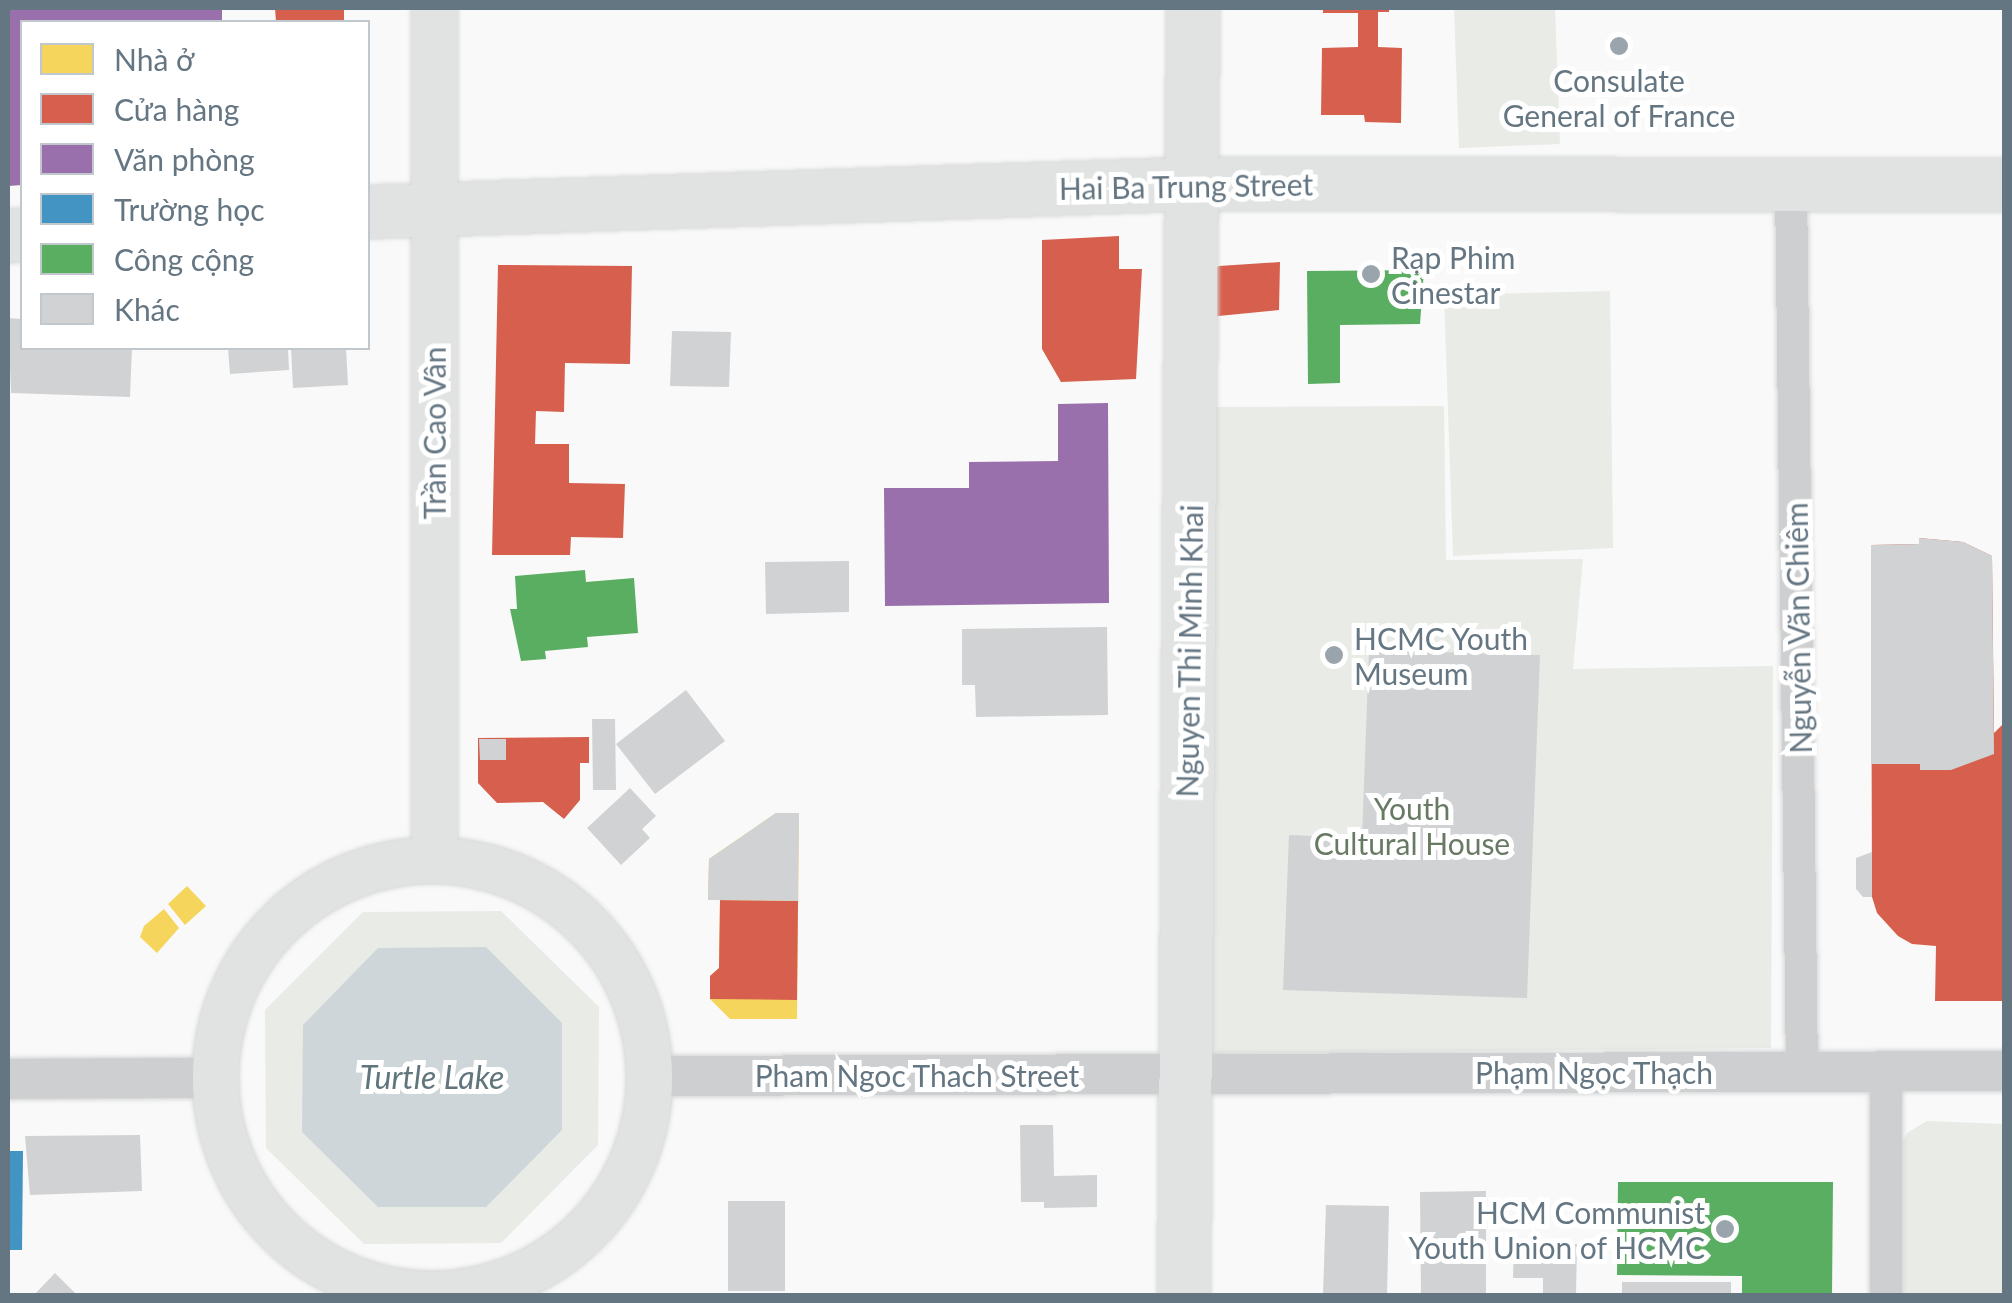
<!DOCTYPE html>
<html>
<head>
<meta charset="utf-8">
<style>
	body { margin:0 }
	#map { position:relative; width:2012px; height:1303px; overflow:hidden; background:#f9f9f9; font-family:Lato,sans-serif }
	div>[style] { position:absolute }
	.green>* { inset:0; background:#e8ebe6 }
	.water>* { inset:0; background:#ced6d9 }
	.homes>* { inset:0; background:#f6d55c }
	.shops>* { inset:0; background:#d6604d }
	.offices>* { inset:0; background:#9970ab }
	.schools>* { inset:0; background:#4393c3 }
	.public>* { inset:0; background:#5aae61 }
	.building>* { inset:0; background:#d0d2d3 }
	.roads { filter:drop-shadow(0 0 2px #d5d6d7) drop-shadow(0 0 2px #d5d6d7) }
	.minor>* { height:32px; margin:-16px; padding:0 16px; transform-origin:16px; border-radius:16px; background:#cecfd0 }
	.tertiary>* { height:40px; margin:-20px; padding:0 20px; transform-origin:20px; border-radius:20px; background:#cecfd0 }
	.secondary>* { height:45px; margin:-22.5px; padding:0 22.5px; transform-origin:22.5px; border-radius:22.5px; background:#e1e2e2 }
	.secondary>.ring { margin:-22.5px; padding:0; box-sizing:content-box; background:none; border:45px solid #e1e2e2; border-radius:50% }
	.primary>* { height:52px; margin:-26px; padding:0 26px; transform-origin:26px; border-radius:26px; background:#e1e2e2 }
	.dots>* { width:28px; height:28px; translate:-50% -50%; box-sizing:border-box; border:5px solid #fff; border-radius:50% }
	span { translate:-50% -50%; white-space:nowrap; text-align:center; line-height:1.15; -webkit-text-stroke:10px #fff; paint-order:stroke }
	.poi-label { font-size:30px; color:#657683 }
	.left { translate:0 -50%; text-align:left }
	.right { translate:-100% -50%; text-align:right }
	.street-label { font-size:30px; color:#657683 }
	.park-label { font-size:30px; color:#687a64 }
	.water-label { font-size:32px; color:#60757c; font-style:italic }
	.frame { position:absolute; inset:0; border:10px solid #657683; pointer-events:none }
	.legend { position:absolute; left:20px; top:20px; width:350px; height:330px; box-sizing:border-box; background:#fff; border:2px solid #c1c8cd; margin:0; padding:12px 18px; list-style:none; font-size:30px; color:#657683 }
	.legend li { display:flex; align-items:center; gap:20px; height:50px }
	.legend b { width:50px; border:2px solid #c1c8cd }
</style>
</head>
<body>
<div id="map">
	<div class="green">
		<i style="clip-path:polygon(1454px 8px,1555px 8px,1560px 144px,1459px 148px)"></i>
		<i style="clip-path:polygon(1610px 291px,1613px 548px,1453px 556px,1444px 295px)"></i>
		<i style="clip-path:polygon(1444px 406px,1446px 560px,1583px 559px,1573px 669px,1773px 666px,1771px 1048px,1185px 1054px,1188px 407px)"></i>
		<i style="clip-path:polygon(501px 911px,599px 1007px,598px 1145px,501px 1243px,364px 1244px,266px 1148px,265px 1010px,363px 912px)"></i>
		<i style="clip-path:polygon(1927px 1121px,2004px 1124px,2004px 1295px,1898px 1295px,1897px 1152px,1907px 1133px)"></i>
	</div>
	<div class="water">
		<i style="clip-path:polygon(486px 947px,562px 1023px,562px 1130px,486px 1207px,378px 1207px,302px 1132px,303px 1025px,378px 948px)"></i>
	</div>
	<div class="homes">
		<i style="clip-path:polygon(776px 813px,799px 813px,797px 1019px,730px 1019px,710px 999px,710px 976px,719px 968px,720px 900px,708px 900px,709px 859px)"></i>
		<i style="clip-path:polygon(187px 886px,206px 906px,185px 925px,168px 904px)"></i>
		<i style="clip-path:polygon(164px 909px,179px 928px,157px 953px,140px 937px,144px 926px)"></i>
	</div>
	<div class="shops">
		<i style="clip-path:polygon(275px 8px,344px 8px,344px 22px,276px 22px)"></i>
		<i style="clip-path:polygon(1323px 8px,1389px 8px,1389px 12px,1378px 12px,1378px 47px,1402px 48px,1401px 123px,1365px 122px,1364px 115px,1321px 115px,1322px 48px,1358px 47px,1358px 13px,1323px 13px)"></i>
		<i style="clip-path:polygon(1119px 236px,1119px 269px,1142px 269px,1136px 379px,1061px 382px,1042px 349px,1042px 240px)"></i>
		<i style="clip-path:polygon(1280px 262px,1279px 310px,1198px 318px,1206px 273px,1219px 266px)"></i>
		<i style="clip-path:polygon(498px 265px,632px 266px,630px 364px,565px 363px,564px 412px,536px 411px,535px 444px,569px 444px,569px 483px,625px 484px,623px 538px,571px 537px,570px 555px,492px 555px)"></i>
		<i style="clip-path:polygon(1919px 538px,1963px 542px,1992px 556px,1994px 733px,2004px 723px,2004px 1001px,1935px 1001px,1936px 946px,1912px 944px,1898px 936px,1877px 913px,1872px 897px,1871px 545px,1919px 544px)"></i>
		<i style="clip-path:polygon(589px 737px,589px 763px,580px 763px,580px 800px,564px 819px,543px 802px,497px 803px,478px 783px,478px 738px)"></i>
		<i style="clip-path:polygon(720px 900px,798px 901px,797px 1000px,710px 999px,710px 976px,719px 968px)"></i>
	</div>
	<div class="offices">
		<i style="clip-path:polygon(8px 8px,222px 8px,222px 22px,22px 22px,22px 185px,8px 186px)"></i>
		<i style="clip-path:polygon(1108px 403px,1109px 603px,885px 606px,884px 488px,969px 488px,969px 462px,1058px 461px,1058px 404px)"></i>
	</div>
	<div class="schools">
		<i style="clip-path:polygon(8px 1151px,23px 1151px,22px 1250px,8px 1250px)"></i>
	</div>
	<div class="public">
		<i style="clip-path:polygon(1424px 270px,1420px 324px,1340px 325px,1340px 383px,1308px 384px,1307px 271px)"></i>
		<i style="clip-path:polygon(585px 570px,586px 582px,634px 578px,638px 633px,587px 637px,588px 647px,545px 651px,546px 659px,521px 661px,510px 609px,517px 609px,515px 576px)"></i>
		<i style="clip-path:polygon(1618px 1182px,1833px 1182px,1832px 1296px,1742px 1296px,1742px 1276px,1617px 1275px)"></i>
	</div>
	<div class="building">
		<i style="clip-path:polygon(8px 318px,22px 319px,22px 348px,132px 348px,130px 397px,11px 393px)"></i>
		<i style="clip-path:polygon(672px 331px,731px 332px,729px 387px,670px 386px)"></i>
		<i style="clip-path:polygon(228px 348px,288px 348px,289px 370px,230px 374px)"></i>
		<i style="clip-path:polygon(291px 348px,346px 348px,348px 385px,293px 388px)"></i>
		<i style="clip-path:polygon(1919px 538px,1963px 542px,1992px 556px,1994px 754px,1951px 770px,1920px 770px,1920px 764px,1871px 764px,1871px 545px,1919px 544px)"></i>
		<i style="clip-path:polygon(849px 561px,849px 612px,766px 614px,765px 562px)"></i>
		<i style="clip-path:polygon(1107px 627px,1108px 715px,976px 717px,975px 685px,962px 685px,962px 629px)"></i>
		<i style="clip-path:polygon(1369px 650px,1540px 655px,1527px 998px,1283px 990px,1289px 835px,1362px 838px)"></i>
		<i style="clip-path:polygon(686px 690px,725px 741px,655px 794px,616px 744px)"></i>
		<i style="clip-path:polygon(592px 719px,615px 719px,616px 790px,593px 790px)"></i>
		<i style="clip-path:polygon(479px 739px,506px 739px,506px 760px,480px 760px)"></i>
		<i style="clip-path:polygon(630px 788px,656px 816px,642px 829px,650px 838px,621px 865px,587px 828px)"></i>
		<i style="clip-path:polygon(776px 813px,799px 813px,798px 901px,708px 900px,709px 859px)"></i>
		<i style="clip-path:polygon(1872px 852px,1872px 897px,1863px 897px,1856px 889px,1856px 858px)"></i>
		<i style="clip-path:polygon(1020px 1125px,1053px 1125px,1054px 1176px,1097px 1175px,1097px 1207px,1044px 1208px,1044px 1202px,1021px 1202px)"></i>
		<i style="clip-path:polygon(140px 1135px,142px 1191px,30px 1195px,25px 1136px)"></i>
		<i style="clip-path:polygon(1486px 1191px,1486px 1293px,1421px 1296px,1420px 1192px)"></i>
		<i style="clip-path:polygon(728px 1201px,785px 1201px,785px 1291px,728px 1291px)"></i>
		<i style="clip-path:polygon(1326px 1205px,1389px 1206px,1387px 1296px,1323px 1295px)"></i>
		<i style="clip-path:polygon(1514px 1244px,1577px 1244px,1576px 1296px,1543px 1296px,1543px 1278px,1513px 1278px)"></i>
		<i style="clip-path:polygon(55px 1273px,78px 1296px,33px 1296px)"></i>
		<i style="clip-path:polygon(1622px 1282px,1731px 1282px,1731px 1296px,1622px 1296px)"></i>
	</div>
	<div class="roads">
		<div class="minor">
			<i style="left:1791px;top:185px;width:886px;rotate:89.29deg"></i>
			<i style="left:1886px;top:1071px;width:225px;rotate:90deg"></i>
		</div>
		<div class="tertiary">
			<i style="left:650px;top:1076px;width:1354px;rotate:-0.21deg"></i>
			<i style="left:8px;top:1079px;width:206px;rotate:-0.3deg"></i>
		</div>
		<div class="secondary">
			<i style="left:434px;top:859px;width:851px;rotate:-90deg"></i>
			<i class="ring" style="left:215px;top:860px;width:389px;height:389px"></i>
		</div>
		<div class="primary">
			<i style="left:368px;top:212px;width:827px;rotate:-1.94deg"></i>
			<i style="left:1195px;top:184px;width:809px;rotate:0.07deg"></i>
			<i style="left:8px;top:236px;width:14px;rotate:-4deg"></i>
			<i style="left:1184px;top:1296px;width:1288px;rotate:-89.6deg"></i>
		</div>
	</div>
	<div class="dots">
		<i style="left:1619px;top:46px;background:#99a4ac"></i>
		<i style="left:1371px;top:274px;background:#99a4ac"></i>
		<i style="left:1334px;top:655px;background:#99a4ac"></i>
		<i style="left:1725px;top:1229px;background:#99a4ac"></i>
	</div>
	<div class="poi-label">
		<span style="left:1619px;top:97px">Consulate<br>General of France</span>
		<span class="left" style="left:1391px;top:274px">Rạp Phim<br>Cinestar</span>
		<span class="left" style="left:1354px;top:655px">HCMC Youth<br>Museum</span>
		<span class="right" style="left:1705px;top:1229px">HCM Communist<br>Youth Union of HCMC</span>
	</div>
	<div class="street-label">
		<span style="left:1186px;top:186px;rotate:-1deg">Hai Ba Trung Street</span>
		<span style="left:434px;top:433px;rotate:-90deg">Trần Cao Vân</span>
		<span style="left:1798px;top:628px;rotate:-91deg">Nguyễn Văn Chiêm</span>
		<span style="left:1189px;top:651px;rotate:-89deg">Nguyen Thi Minh Khai</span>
		<span style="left:1594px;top:1072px">Phạm Ngọc Thạch</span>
		<span style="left:917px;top:1075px">Pham Ngoc Thach Street</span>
	</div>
	<div class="park-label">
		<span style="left:1412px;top:825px">Youth<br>Cultural House</span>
	</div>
	<div class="water-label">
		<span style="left:432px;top:1077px">Turtle Lake</span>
	</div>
	<div class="frame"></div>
	<ul class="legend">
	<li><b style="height:28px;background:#f6d55c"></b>Nhà ở</li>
	<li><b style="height:28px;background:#d6604d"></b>Cửa hàng</li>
	<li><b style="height:28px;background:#9970ab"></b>Văn phòng</li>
	<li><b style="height:28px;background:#4393c3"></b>Trường học</li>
	<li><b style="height:28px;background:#5aae61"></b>Công cộng</li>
	<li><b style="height:28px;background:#d0d2d3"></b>Khác</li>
	</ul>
</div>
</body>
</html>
